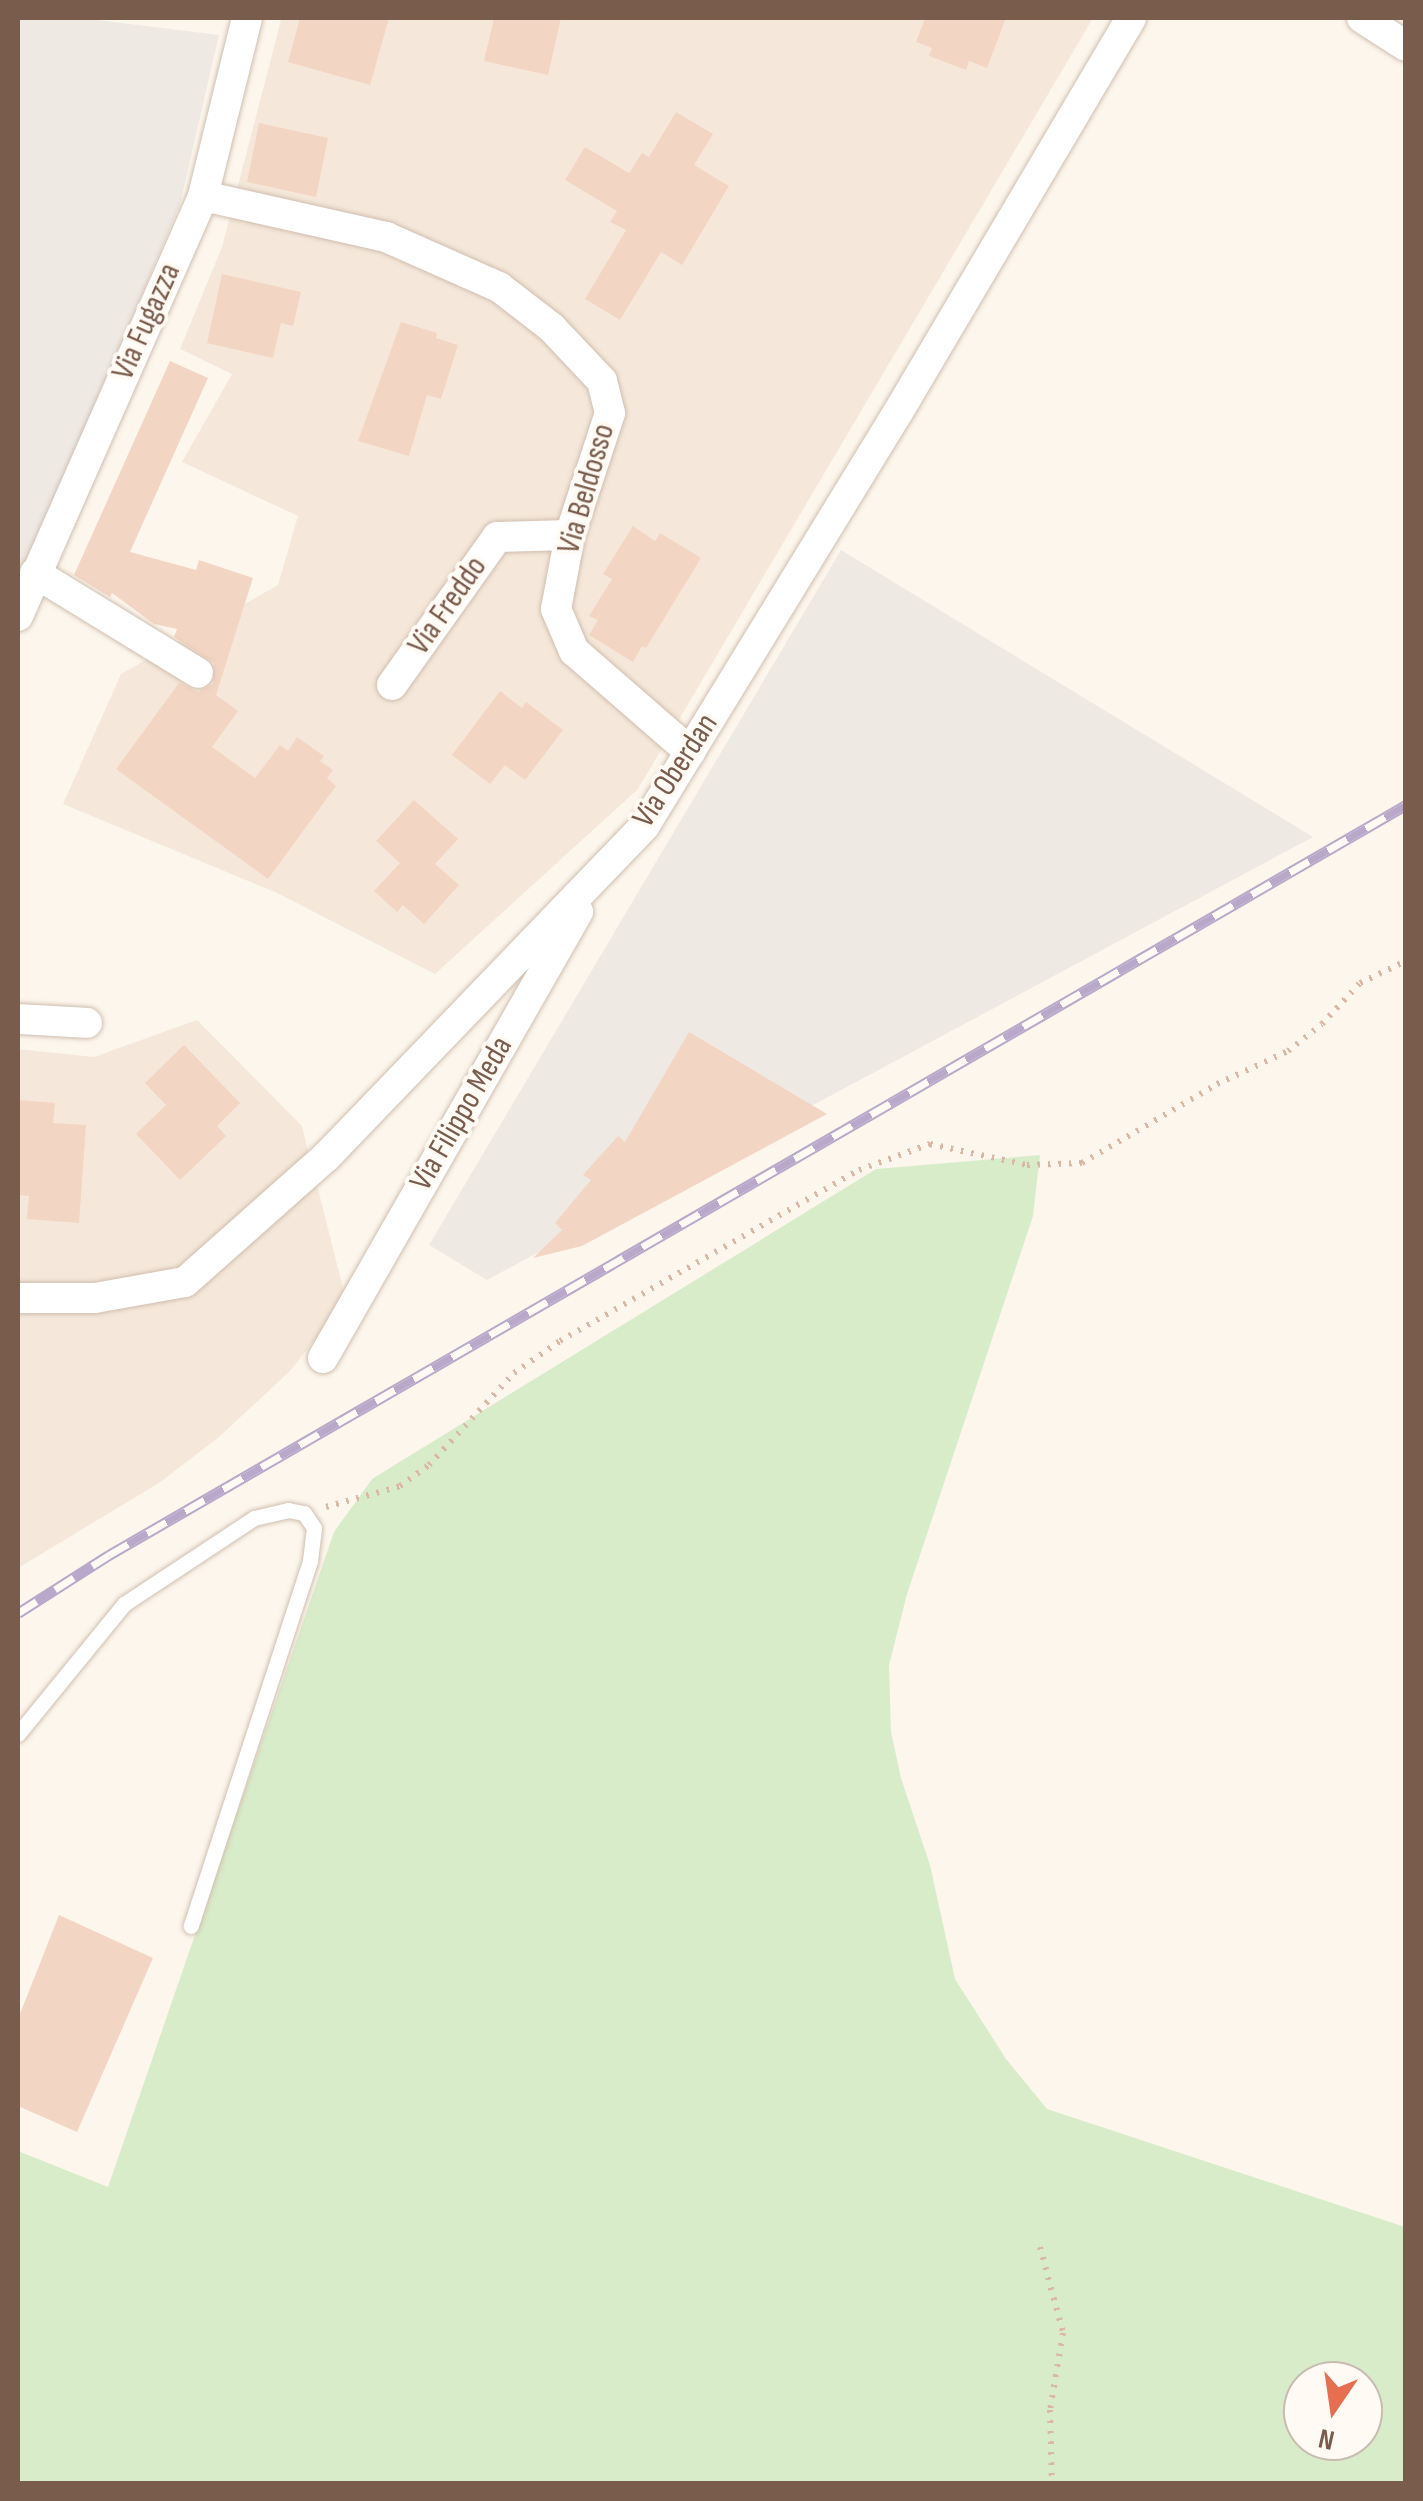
<!DOCTYPE html>
<html>
<head>
<meta charset="utf-8">
<style>
	body { margin:0 }
	#map { position:relative; width:1423px; height:2501px; overflow:hidden; background:#fdf6ec; font-family:"Sofia Sans Condensed",sans-serif }
	div>[style] { position:absolute }
	.residential>* { inset:0; background:#f5e8da }
	.industrial>* { inset:0; background:#efe9e4 }
	.green>* { inset:0; background:#d8ecc9 }
	.building>* { inset:0; background:#f3d5c3 }
	.path>* { height:6px; margin-top:-3px; transform-origin:0; background:repeating-linear-gradient(90deg,#d9b8a5 0 2.5px,transparent 0 10.5px) }
	.roads { filter:drop-shadow(0 0 2px #d1beb0) drop-shadow(0 0 2px #d1beb0) }
	.lane>* { height:15px; margin:-7.5px; padding:0 7.5px; transform-origin:7.5px; border-radius:7.5px; background:#fff }
	.street>* { height:30px; margin:-15px; padding:0 15px; transform-origin:15px; border-radius:15px; background:#fff }
	.rail>* { height:11px; margin-top:-5.5px; transform-origin:0; background:repeating-linear-gradient(90deg,#fffaf3 0 22px,#b9a8c9 0 44px); box-sizing:border-box; border-block:2px solid #b9a8c9 }
	span { translate:-50% -50%; white-space:nowrap; text-align:center; line-height:1.15; -webkit-text-stroke:8px #fffaf3; paint-order:stroke }
	.street-label { font-size:32px; color:#7a5c4d }
	.frame { position:absolute; inset:0; border:20px solid #7a5c4d; pointer-events:none }
	.north { position:absolute; left:1283px; top:2361px; width:100px; height:100px; box-sizing:border-box; background:#fffaf3; border:2px solid #cabbb1; border-radius:50%; rotate:193deg; font-size:28px; font-weight:700; line-height:40px; text-align:center; color:#7a5c4d }
	.north::after { content:''; display:block; margin:auto; width:35px; height:45px; background:#e76f51; clip-path:polygon(50% 0,100% 100%,50% 72%,0 100%) }
</style>
</head>
<body>
<div id="map">
	<div class="residential">
		<i style="clip-path:polygon(270px 18px,1093px 18px,638px 789px,435px 974px,277px 893px,63px 804px,121px 674px,278px 585px,298px 516px,182px 462px,232px 374px,180px 349px,222px 247px,281px 20px)"></i>
		<i style="clip-path:polygon(197px 1020px,302px 1126px,346px 1300px,291px 1370px,219px 1437px,159px 1483px,18px 1568px,18px 1049px,94px 1057px)"></i>
	</div>
	<div class="industrial">
		<i style="clip-path:polygon(18px 18px,81px 18px,219px 35px,180px 204px,18px 588px)"></i>
		<i style="clip-path:polygon(841px 550px,1313px 837px,487px 1280px,429px 1245px)"></i>
	</div>
	<div class="green">
		<i style="clip-path:polygon(evenodd,1040px 1155px,1033px 1216px,907px 1594px,889px 1665px,891px 1732px,901px 1778px,930px 1865px,955px 1979px,1006px 2059px,1047px 2109px,1405px 2227px,1405px 2483px,18px 2483px,18px 2151px,108px 2187px,334px 1532px,372px 1479px,876px 1169px,1040px 1155px,1303px 2381px,1363px 2381px,1363px 2441px,1303px 2441px,1303px 2381px)"></i>
	</div>
	<div class="building">
		<i style="clip-path:polygon(300px 18px,389px 18px,370px 85px,288px 62px)"></i>
		<i style="clip-path:polygon(494px 18px,561px 18px,548px 75px,484px 61px)"></i>
		<i style="clip-path:polygon(925px 18px,1006px 18px,987px 68px,969px 61px,966px 70px,929px 56px,932px 48px,916px 42px)"></i>
		<i style="clip-path:polygon(676px 112px,713px 134px,694px 165px,729px 186px,682px 265px,661px 252px,620px 320px,585px 299px,626px 230px,610px 222px,617px 211px,565px 180px,585px 147px,629px 173px,642px 153px,649px 157px)"></i>
		<i style="clip-path:polygon(259px 123px,328px 138px,316px 197px,247px 182px)"></i>
		<i style="clip-path:polygon(222px 274px,301px 292px,293px 326px,281px 323px,273px 358px,207px 343px)"></i>
		<i style="clip-path:polygon(401px 322px,437px 333px,436px 338px,458px 345px,441px 399px,427px 395px,409px 456px,358px 441px)"></i>
		<i style="clip-path:polygon(170px 361px,208px 378px,130px 552px,196px 570px,199px 560px,253px 578px,216px 695px,238px 711px,212px 747px,255px 778px,280px 745px,288px 751px,297px 737px,324px 756px,320px 761px,333px 770px,327px 778px,336px 786px,268px 879px,116px 769px,179px 683px,198px 692px,213px 684px,214px 663px,174px 637px,177px 629px,154px 624px,112px 593px,110px 597px,74px 575px)"></i>
		<i style="clip-path:polygon(633px 526px,655px 541px,660px 533px,701px 558px,646px 648px,642px 646px,633px 662px,589px 635px,598px 620px,589px 616px,612px 579px,603px 574px)"></i>
		<i style="clip-path:polygon(500px 691px,522px 708px,526px 702px,563px 730px,525px 780px,505px 765px,490px 784px,452px 755px)"></i>
		<i style="clip-path:polygon(414px 800px,458px 839px,435px 864px,459px 885px,424px 924px,403px 905px,397px 912px,374px 891px,400px 863px,376px 841px)"></i>
		<i style="clip-path:polygon(689px 1032px,827px 1114px,582px 1246px,533px 1258px,562px 1230px,555px 1223px,591px 1180px,583px 1175px,618px 1136px,625px 1142px)"></i>
		<i style="clip-path:polygon(184px 1045px,240px 1103px,217px 1126px,226px 1136px,180px 1180px,136px 1134px,166px 1105px,145px 1083px)"></i>
		<i style="clip-path:polygon(18px 1100px,55px 1103px,53px 1123px,86px 1125px,79px 1223px,27px 1219px,29px 1196px,18px 1195px)"></i>
		<i style="clip-path:polygon(59px 1915px,153px 1958px,77px 2132px,18px 2106px,18px 2019px)"></i>
	</div>
	<div class="path">
		<i style="left:326px;top:1507px;width:77px;rotate:-15.8deg"></i>
		<i style="left:400px;top:1486px;width:36px;rotate:-36deg"></i>
		<i style="left:429px;top:1465px;width:125px;rotate:-47.3deg"></i>
		<i style="left:514px;top:1373px;width:56px;rotate:-34.8deg"></i>
		<i style="left:560px;top:1341px;width:344px;rotate:-29.8deg"></i>
		<i style="left:859px;top:1170px;width:76px;rotate:-20.1deg"></i>
		<i style="left:930px;top:1144px;width:99px;rotate:12.2deg"></i>
		<i style="left:1027px;top:1165px;width:55px;rotate:-2.1deg"></i>
		<i style="left:1082px;top:1163px;width:156px;rotate:-30.3deg"></i>
		<i style="left:1217px;top:1084px;width:78px;rotate:-24.9deg"></i>
		<i style="left:1288px;top:1051px;width:43px;rotate:-38.5deg"></i>
		<i style="left:1322px;top:1024px;width:56px;rotate:-47.2deg"></i>
		<i style="left:1360px;top:983px;width:51px;rotate:-25.6deg"></i>
		<i style="left:1040px;top:2247px;width:89px;rotate:75deg"></i>
		<i style="left:1063px;top:2333px;width:78px;rotate:99.6deg"></i>
		<i style="left:1050px;top:2410px;width:74px;rotate:88.5deg"></i>
	</div>
	<div class="roads">
		<div class="lane">
			<i style="left:18px;top:1734px;width:168px;rotate:-50.8deg"></i>
			<i style="left:124px;top:1604px;width:156px;rotate:-33.5deg"></i>
			<i style="left:254px;top:1518px;width:35px;rotate:-13deg"></i>
			<i style="left:288px;top:1510px;width:16px;rotate:11deg"></i>
			<i style="left:304px;top:1513px;width:18px;rotate:56deg"></i>
			<i style="left:314px;top:1528px;width:33px;rotate:97deg"></i>
			<i style="left:310px;top:1561px;width:384px;rotate:108.1deg"></i>
		</div>
		<div class="street">
			<i style="left:1362px;top:18px;width:52px;rotate:32.5deg"></i>
			<i style="left:203px;top:196px;width:188px;rotate:12.6deg"></i>
			<i style="left:386px;top:237px;width:124px;rotate:23.9deg"></i>
			<i style="left:499px;top:287px;width:67px;rotate:37.7deg"></i>
			<i style="left:552px;top:328px;width:73px;rotate:46.7deg"></i>
			<i style="left:602px;top:381px;width:33px;rotate:76deg"></i>
			<i style="left:610px;top:413px;width:128px;rotate:108.2deg"></i>
			<i style="left:570px;top:535px;width:75px;rotate:100.7deg"></i>
			<i style="left:556px;top:609px;width:46px;rotate:66.8deg"></i>
			<i style="left:574px;top:651px;width:154px;rotate:41deg"></i>
			<i style="left:35px;top:573px;width:191px;rotate:31.5deg"></i>
			<i style="left:18px;top:616px;width:459px;rotate:-66.2deg"></i>
			<i style="left:203px;top:196px;width:183px;rotate:-76.1deg"></i>
			<i style="left:392px;top:685px;width:181px;rotate:-54.6deg"></i>
			<i style="left:497px;top:537px;width:73px;rotate:-1.6deg"></i>
			<i style="left:18px;top:1019px;width:69px;rotate:3.3deg"></i>
			<i style="left:18px;top:1298px;width:77px"></i>
			<i style="left:95px;top:1298px;width:91px;rotate:-10.1deg"></i>
			<i style="left:185px;top:1282px;width:188px;rotate:-41.6deg"></i>
			<i style="left:326px;top:1157px;width:460px;rotate:-46.1deg"></i>
			<i style="left:645px;top:825px;width:482px;rotate:-58.5deg"></i>
			<i style="left:897px;top:414px;width:460px;rotate:-59.4deg"></i>
			<i style="left:323px;top:1358px;width:514px;rotate:-60.24deg"></i>
		</div>
	</div>
	<div class="rail">
		<i style="left:18px;top:1613px;width:108px;rotate:-32.5deg"></i>
		<i style="left:109px;top:1555px;width:1498px;rotate:-30.04deg"></i>
	</div>
	<div class="street-label">
		<span style="left:147px;top:322px;rotate:-66deg">Via Fugazza</span>
		<span style="left:587px;top:489px;rotate:-74deg">Via Beldosso</span>
		<span style="left:448px;top:606px;rotate:-55deg">Via Freddo</span>
		<span style="left:676px;top:771px;rotate:-57deg">Via Oberdan</span>
		<span style="left:462px;top:1114px;rotate:-60deg">Via Filippo Meda</span>
	</div>
	<div class="frame"></div>
	<div class="north">N</div>
</div>
</body>
</html>
